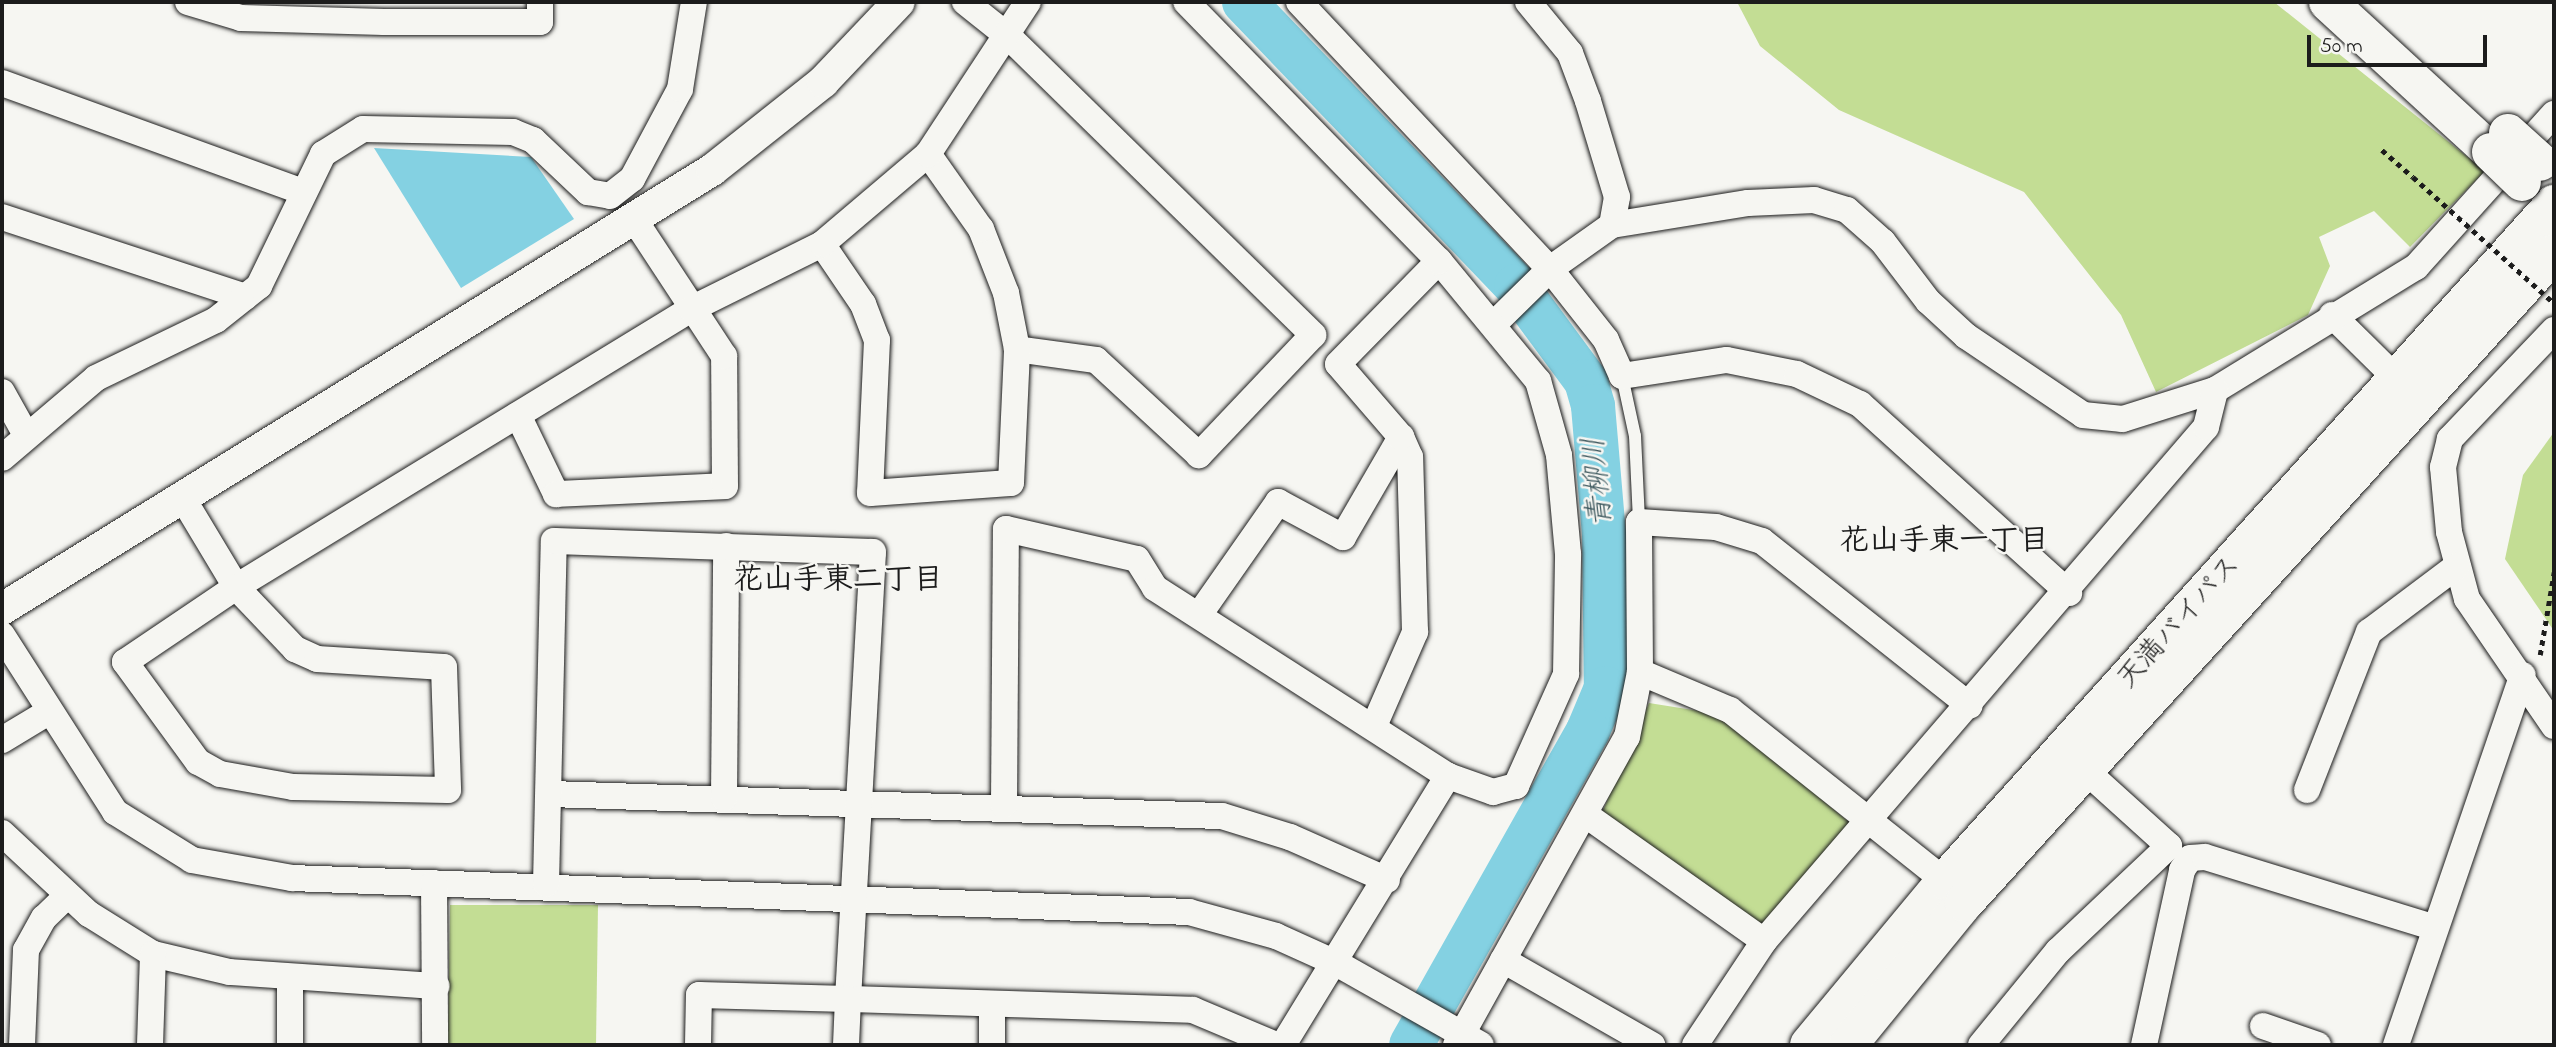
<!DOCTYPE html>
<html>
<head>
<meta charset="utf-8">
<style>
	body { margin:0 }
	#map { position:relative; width:2556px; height:1047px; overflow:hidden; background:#f6f6f2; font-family:"Indie Flower","Klee One",sans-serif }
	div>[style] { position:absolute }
	.green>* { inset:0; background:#c3dd94 }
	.water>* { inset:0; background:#84d1e2 }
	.river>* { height:44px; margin:-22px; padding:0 22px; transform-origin:22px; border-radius:22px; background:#84d1e2 }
	.path>* { height:4.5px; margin-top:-2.25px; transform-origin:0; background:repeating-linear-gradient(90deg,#1c1c1c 0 5px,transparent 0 10px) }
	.roads { filter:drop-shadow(0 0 2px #1c1c1c) drop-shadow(0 0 2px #1c1c1c) }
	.service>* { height:12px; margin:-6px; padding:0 6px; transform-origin:6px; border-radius:6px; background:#f6f6f2 }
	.minor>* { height:26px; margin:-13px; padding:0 13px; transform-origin:13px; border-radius:13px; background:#f6f6f2 }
	.tertiary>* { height:32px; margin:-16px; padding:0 16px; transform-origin:16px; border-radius:16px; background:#f6f6f2 }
	.trunk>* { height:38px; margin:-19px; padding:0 19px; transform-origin:19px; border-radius:19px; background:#f6f6f2 }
	.path-bridge>* { height:4.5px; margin-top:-2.25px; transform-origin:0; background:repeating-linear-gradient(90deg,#1c1c1c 0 5px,transparent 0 10px) }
	.bridges { filter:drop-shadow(0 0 2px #1c1c1c) drop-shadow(0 0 2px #1c1c1c) }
	.trunk-bridge>* { height:38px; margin:-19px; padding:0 19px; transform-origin:19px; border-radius:19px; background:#f6f6f2 }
	span { translate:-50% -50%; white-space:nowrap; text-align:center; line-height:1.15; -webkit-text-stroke:5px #f6f6f2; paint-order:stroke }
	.street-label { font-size:28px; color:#1c1c1c }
	.water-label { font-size:30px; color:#405b61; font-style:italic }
	.neighbourhood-label { font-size:30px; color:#1c1c1c; font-weight:700 }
	.frame { position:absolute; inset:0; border:4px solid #1c1c1c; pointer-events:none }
	.scale { position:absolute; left:2307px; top:35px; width:180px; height:32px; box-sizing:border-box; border:4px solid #1c1c1c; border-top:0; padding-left:9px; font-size:21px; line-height:24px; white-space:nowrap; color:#1c1c1c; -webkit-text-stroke:5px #f6f6f2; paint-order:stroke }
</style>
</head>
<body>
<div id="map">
	<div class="green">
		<i style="clip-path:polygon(1737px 2px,2274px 2px,2485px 171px,2410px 247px,2374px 211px,2319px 237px,2330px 266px,2308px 315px,2156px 392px,2121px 315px,2024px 192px,1839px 110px,1760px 46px)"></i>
		<i style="clip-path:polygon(2554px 432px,2554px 631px,2505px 559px,2523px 475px)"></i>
		<i style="clip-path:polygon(1649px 703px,1718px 714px,1855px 827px,1760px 928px,1601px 815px)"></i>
		<i style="clip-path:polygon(450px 905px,598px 905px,596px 1045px,448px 1045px)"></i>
	</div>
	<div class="water">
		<i style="clip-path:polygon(374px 148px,531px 157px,574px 219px,461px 288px)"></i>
	</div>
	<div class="river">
		<i style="left:1244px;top:2px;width:393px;rotate:46.2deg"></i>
		<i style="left:1516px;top:286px;width:118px;rotate:53.6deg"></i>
		<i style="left:1586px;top:381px;width:26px;rotate:74deg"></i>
		<i style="left:1593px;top:406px;width:128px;rotate:85.1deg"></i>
		<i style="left:1604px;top:534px;width:154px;rotate:89.3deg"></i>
		<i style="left:1606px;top:688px;width:47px;rotate:112.7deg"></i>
		<i style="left:1588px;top:731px;width:360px;rotate:119.4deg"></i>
	</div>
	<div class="path">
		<i style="left:2382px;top:150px;width:41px;rotate:41.1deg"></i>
		<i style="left:2540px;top:655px;width:84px;rotate:-80.4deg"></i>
	</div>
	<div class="roads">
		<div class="service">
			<i style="left:1622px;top:376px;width:61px;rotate:77.8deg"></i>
			<i style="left:1635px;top:436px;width:86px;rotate:87.3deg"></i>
		</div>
		<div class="minor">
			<i style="left:188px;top:2px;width:55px;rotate:16.8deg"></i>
			<i style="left:241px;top:18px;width:143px;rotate:1.6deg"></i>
			<i style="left:384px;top:22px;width:156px"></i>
			<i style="left:540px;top:22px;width:20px;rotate:-90deg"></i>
			<i style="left:965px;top:2px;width:56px;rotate:38.5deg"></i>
			<i style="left:1009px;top:37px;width:426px;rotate:44.4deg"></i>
			<i style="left:1313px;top:335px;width:166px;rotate:133.5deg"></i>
			<i style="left:1199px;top:455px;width:140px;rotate:-137.3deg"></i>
			<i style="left:1096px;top:360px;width:80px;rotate:-172.1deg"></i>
			<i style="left:1299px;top:2px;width:366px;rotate:46.8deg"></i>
			<i style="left:1550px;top:269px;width:90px;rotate:51.7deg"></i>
			<i style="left:1606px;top:340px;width:39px;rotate:66deg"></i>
			<i style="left:1622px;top:376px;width:106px;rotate:-8.7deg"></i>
			<i style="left:1727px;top:360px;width:71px;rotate:11.3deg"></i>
			<i style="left:1797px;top:374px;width:70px;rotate:25.5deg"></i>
			<i style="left:1860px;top:404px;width:282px;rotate:42.1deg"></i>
			<i style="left:1528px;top:2px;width:66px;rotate:50.5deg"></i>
			<i style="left:1570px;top:53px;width:51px;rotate:69.4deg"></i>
			<i style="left:1588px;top:101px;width:100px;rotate:73.2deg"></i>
			<i style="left:1617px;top:197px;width:28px;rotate:100deg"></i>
			<i style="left:2px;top:83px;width:317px;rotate:19.9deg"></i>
			<i style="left:2px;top:217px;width:256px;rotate:18.2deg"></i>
			<i style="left:822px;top:244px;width:73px;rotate:55.7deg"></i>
			<i style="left:863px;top:304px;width:39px;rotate:69deg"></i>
			<i style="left:877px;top:340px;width:153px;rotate:92.6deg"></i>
			<i style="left:870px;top:493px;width:141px;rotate:-4.1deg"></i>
			<i style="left:1011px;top:483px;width:134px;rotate:-87.4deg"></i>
			<i style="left:1017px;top:349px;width:57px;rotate:-101.1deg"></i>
			<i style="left:1006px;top:293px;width:69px;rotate:-111.3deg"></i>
			<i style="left:981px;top:229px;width:92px;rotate:-125.2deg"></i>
			<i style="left:2332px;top:315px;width:94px;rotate:44.6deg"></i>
			<i style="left:1496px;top:322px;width:76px;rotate:-44.5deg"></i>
			<i style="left:1550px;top:269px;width:76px;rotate:-35.4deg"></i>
			<i style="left:1612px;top:225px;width:138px;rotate:-9.2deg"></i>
			<i style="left:1748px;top:203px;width:66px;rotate:-2.6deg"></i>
			<i style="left:1814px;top:200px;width:34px;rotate:17deg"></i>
			<i style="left:1847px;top:210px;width:48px;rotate:41.6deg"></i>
			<i style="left:1883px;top:242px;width:74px;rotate:52.7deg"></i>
			<i style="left:1928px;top:301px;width:52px;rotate:42.6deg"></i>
			<i style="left:1966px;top:336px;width:141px;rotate:34deg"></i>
			<i style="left:2083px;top:415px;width:40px;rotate:5.7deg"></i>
			<i style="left:2123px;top:419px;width:96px;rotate:-17.5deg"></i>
			<i style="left:2215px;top:390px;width:236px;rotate:-31.5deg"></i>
			<i style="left:2416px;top:267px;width:206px;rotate:-48deg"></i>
			<i style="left:2554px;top:330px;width:151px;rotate:133.7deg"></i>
			<i style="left:2450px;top:439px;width:29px;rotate:104deg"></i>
			<i style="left:2443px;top:467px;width:65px;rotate:84.7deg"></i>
			<i style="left:2449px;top:532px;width:69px;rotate:75deg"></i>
			<i style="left:2467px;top:599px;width:154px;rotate:55.6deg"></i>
			<i style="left:2px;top:392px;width:49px;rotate:60.8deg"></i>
			<i style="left:518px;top:415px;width:88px;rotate:64.3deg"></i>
			<i style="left:556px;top:494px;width:169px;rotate:-2.7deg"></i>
			<i style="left:725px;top:486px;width:130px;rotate:-90.4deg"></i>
			<i style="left:724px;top:356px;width:164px;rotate:-123.3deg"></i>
			<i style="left:2px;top:458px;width:123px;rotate:-40.4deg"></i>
			<i style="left:96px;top:378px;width:133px;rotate:-25.8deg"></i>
			<i style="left:216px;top:320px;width:55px;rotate:-38.3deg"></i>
			<i style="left:259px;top:286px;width:147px;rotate:-64.1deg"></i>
			<i style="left:323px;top:154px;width:47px;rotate:-32deg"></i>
			<i style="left:363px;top:129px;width:150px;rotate:1.1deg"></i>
			<i style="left:513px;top:132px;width:22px;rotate:22deg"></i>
			<i style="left:533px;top:140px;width:76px;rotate:43.4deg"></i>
			<i style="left:588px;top:192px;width:22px;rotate:10deg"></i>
			<i style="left:610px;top:196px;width:28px;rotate:-38deg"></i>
			<i style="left:632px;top:179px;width:102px;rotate:-61.9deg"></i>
			<i style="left:680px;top:89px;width:88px;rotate:-80.9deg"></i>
			<i style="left:182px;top:497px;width:105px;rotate:59deg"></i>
			<i style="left:236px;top:587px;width:533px;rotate:-31.42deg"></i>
			<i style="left:691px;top:309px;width:146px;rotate:-26.4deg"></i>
			<i style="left:822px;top:244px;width:139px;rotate:-40.3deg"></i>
			<i style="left:928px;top:154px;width:182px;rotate:-56.7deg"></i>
			<i style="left:236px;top:587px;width:86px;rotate:46.4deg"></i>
			<i style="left:295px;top:649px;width:24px;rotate:24deg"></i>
			<i style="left:317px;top:659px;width:127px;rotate:3.6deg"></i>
			<i style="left:444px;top:667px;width:123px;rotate:88.1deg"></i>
			<i style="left:448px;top:790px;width:155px;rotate:-178.9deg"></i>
			<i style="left:293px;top:787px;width:74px;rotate:-169.9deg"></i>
			<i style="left:220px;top:774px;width:25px;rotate:-151deg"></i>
			<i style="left:198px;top:762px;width:124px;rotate:-126.1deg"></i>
			<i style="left:125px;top:662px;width:134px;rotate:-34deg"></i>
			<i style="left:1199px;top:615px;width:138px;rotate:-55deg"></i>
			<i style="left:1278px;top:502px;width:74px;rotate:28.3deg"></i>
			<i style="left:1343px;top:537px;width:116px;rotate:-59.9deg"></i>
			<i style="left:2px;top:635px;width:210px;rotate:57.4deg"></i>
			<i style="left:115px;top:812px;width:91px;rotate:31.9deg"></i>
			<i style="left:192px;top:860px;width:102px;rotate:10.2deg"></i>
			<i style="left:292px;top:878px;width:898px;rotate:2.17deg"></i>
			<i style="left:1189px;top:912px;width:90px;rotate:15.4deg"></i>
			<i style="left:1276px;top:936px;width:68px;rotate:24.3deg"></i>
			<i style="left:1338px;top:964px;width:164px;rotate:29.5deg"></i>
			<i style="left:1640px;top:672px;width:98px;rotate:22.9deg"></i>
			<i style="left:1730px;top:710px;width:275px;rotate:38.5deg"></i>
			<i style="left:1374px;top:726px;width:103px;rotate:-66.4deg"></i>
			<i style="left:1415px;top:632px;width:175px;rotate:-91.6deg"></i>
			<i style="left:1410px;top:457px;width:22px;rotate:-114deg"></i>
			<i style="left:1401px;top:437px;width:96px;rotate:-130.8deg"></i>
			<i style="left:1338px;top:364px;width:144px;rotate:-45.6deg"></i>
			<i style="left:2px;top:740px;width:52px;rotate:-31deg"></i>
			<i style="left:2307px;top:790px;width:170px;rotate:-68.6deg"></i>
			<i style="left:2369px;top:632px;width:110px;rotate:-36.9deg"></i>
			<i style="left:550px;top:794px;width:672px;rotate:1.88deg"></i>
			<i style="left:1222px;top:816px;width:71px;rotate:17.2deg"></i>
			<i style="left:1290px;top:837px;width:106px;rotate:23.9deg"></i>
			<i style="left:724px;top:798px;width:252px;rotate:-89.5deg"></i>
			<i style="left:1004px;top:805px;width:276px;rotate:-89.6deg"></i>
			<i style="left:1006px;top:529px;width:134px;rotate:12.9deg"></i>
			<i style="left:1137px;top:559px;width:34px;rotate:58deg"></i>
			<i style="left:1155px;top:588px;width:348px;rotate:32.7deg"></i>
			<i style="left:1448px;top:776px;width:48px;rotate:19.6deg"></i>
			<i style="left:1493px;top:792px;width:24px;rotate:-15deg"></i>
			<i style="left:1516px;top:786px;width:123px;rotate:-65.9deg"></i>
			<i style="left:1566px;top:674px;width:120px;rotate:-89deg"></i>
			<i style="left:1568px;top:554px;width:99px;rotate:-95.2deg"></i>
			<i style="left:1559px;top:455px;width:77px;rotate:-105.8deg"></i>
			<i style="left:1538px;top:381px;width:156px;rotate:-129.5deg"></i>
			<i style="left:1439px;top:261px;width:362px;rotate:-134.3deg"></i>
			<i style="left:1586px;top:815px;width:218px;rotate:35.3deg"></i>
			<i style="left:2px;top:833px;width:119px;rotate:43deg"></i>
			<i style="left:89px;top:914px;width:75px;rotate:32deg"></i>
			<i style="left:153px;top:954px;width:79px;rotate:13.2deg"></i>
			<i style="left:230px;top:972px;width:207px;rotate:3.9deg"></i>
			<i style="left:434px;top:883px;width:162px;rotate:89.6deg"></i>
			<i style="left:546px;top:884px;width:343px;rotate:-88.7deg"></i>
			<i style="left:554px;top:541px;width:319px;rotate:2deg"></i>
			<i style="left:873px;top:552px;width:448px;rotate:93.2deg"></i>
			<i style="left:848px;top:999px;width:345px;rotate:1.8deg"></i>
			<i style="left:1193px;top:1010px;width:90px;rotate:22.9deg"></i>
			<i style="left:1503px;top:960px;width:172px;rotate:29.7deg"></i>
			<i style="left:992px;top:1004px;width:41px;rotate:90deg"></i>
			<i style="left:2263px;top:1026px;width:58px;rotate:19.1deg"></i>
			<i style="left:22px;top:1045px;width:95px;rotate:-87.6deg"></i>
			<i style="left:26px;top:950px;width:37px;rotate:-61deg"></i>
			<i style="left:44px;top:918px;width:32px;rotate:-44deg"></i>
			<i style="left:150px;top:1045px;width:91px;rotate:-88.1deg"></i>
			<i style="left:290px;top:1045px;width:68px;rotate:-90deg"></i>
			<i style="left:698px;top:1045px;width:50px;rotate:-88.9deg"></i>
			<i style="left:699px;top:995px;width:149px;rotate:1.5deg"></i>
			<i style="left:848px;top:999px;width:46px;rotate:92.5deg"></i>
			<i style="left:1283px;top:1045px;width:316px;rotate:-58.5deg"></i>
			<i style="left:1456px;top:1045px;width:352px;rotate:-61deg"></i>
			<i style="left:1627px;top:737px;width:66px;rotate:-78.7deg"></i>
			<i style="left:1640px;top:672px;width:150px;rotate:-90.4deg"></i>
			<i style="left:1639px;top:522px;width:77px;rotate:3.7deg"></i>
			<i style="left:1716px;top:527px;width:48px;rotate:16.9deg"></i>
			<i style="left:1762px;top:541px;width:265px;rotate:38.4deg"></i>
			<i style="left:1695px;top:1045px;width:125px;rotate:-56.4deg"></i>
			<i style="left:1764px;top:941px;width:678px;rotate:-49.31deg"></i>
			<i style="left:2206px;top:427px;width:38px;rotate:-76deg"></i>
			<i style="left:1981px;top:1045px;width:122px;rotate:-50.7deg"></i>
			<i style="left:2058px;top:951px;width:153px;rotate:-43.4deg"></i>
			<i style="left:2169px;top:846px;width:113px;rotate:-137.9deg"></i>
			<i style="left:2144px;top:1045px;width:179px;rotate:-77.7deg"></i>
			<i style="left:2182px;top:870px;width:14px;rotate:-56deg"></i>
			<i style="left:2190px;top:858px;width:15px;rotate:-4deg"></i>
			<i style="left:2205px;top:857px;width:239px;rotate:17.1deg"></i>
			<i style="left:2396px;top:1045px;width:391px;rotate:-71.1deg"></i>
		</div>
		<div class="tertiary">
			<i style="left:2px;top:609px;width:835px;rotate:-31.73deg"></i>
			<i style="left:712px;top:170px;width:142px;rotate:-38.4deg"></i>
			<i style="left:823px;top:82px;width:110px;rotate:-46.5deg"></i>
		</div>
		<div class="trunk">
			<i style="left:2328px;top:2px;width:222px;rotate:42.6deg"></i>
			<i style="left:1809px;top:1045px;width:213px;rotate:-50.3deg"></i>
			<i style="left:1945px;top:881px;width:911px;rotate:-48.03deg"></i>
			<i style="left:1848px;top:1045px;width:183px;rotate:-50.8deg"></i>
			<i style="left:1964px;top:903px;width:878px;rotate:-47.77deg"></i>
		</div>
	</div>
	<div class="path-bridge">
		<i style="left:2413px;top:177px;width:189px;rotate:41.8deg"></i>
	</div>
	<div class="bridges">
		<div class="trunk-bridge">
			<i style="left:2508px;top:133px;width:43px;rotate:42.2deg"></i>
			<i style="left:2491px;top:152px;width:43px;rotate:44.1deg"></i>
		</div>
	</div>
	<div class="street-label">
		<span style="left:2180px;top:623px;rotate:-48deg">天満バイパス</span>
	</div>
	<div class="water-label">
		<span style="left:1599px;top:482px;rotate:-95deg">青柳川</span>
	</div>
	<div class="neighbourhood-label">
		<span style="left:1944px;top:542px">花山手東一丁目</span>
		<span style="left:838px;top:581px">花山手東二丁目</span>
	</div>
	<div class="frame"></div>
	<div class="scale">50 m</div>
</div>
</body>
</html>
